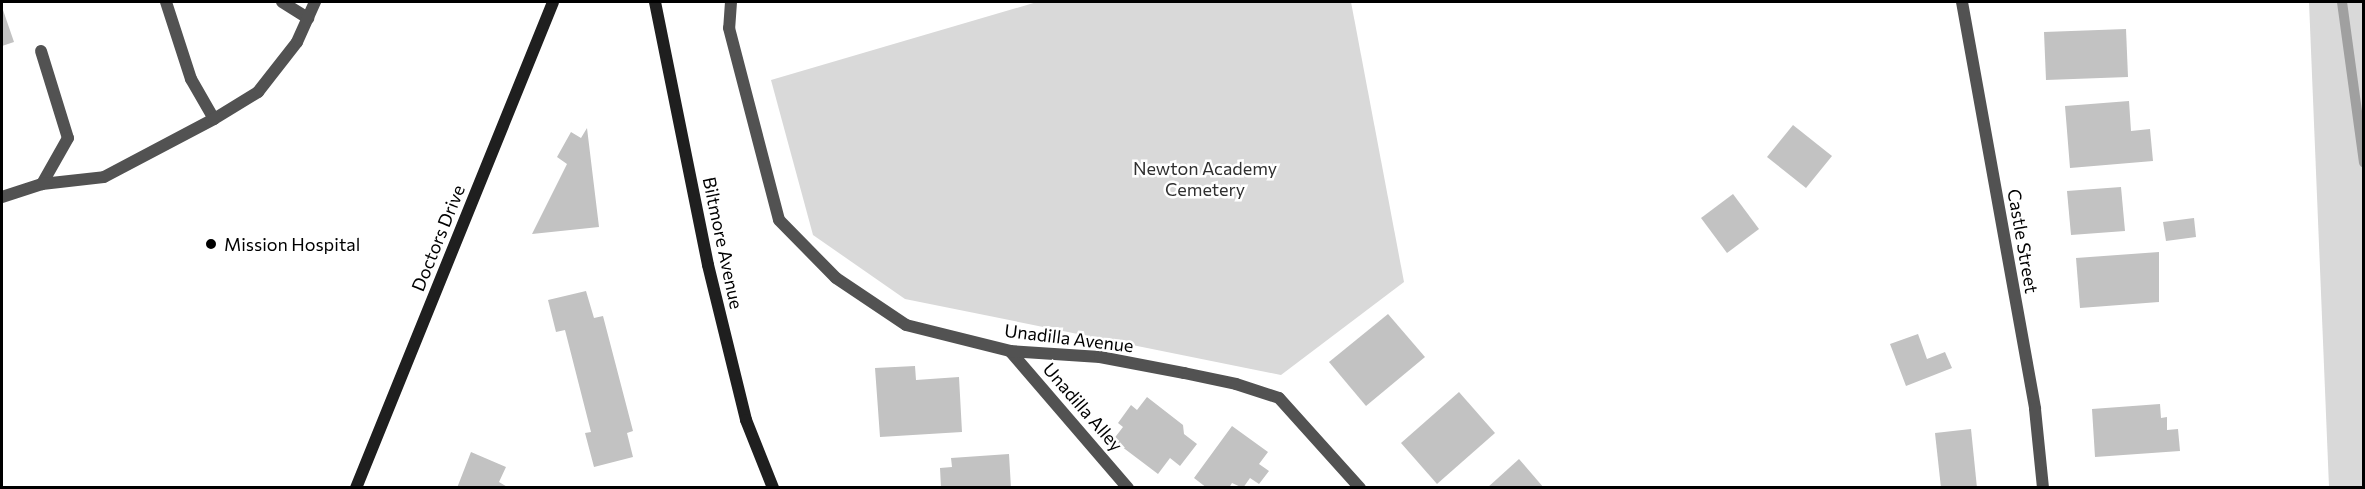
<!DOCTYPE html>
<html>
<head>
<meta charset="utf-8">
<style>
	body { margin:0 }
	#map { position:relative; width:2365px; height:489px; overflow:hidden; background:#fff; font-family:Commissioner,sans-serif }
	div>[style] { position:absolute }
	.green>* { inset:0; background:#d9d9d9 }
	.stream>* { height:10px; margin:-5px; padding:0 5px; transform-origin:5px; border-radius:5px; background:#a0a0a0 }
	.building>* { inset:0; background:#c2c2c2 }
	.lane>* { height:12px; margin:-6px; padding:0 6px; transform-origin:6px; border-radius:6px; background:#525252 }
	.street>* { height:12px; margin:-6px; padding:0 6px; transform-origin:6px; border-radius:6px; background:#525252 }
	.secondary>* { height:12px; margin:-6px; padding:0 6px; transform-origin:6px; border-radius:6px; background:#1f1f1f }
	.dots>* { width:16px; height:16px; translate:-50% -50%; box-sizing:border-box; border:3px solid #fff; border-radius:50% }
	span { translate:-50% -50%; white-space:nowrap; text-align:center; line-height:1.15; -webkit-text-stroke:5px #fff; paint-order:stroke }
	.park-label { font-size:18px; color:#303030 }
	.street-label { font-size:18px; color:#000 }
	.poi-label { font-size:18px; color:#000 }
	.left { translate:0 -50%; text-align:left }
	.frame { position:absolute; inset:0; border:3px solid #000; pointer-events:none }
</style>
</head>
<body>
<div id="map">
	<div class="green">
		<i style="clip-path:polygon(1037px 2px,1351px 2px,1404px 282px,1281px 375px,905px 299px,813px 235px,771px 80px)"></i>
		<i style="clip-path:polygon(2309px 2px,2363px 2px,2363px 487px,2329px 487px)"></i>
	</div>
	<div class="stream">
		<i style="left:2342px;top:2px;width:162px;rotate:82.2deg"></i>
	</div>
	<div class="building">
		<i style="clip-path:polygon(2px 7px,14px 42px,2px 46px)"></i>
		<i style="clip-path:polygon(2126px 29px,2128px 77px,2046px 80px,2044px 32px)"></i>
		<i style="clip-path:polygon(2129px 101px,2131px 131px,2150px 129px,2153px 161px,2070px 168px,2065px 106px)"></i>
		<i style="clip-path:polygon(1793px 125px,1832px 156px,1806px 188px,1767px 157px)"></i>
		<i style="clip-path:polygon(587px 128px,599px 227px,532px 234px,567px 164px,557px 157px,571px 132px,581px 138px)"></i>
		<i style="clip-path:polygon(2121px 187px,2125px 231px,2071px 235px,2067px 191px)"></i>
		<i style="clip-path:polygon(1733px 194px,1759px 229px,1727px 253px,1701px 218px)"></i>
		<i style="clip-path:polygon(2194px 218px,2196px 237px,2166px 241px,2163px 222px)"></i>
		<i style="clip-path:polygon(2159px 252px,2159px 302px,2080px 308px,2076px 258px)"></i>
		<i style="clip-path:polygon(586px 291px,594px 318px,603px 316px,633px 431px,627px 433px,633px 457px,594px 467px,585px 433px,591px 432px,565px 330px,556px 332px,548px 300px)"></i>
		<i style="clip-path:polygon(1388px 314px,1425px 357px,1366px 406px,1329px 362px)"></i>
		<i style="clip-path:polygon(1918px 334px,1927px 359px,1945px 352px,1952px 368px,1906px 386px,1890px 344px)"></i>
		<i style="clip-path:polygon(915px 366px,916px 380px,959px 377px,962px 432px,880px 437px,875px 368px)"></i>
		<i style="clip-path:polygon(1459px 392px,1495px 433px,1437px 484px,1401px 443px)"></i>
		<i style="clip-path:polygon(1147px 397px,1183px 425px,1184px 434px,1197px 444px,1180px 466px,1170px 458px,1158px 474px,1113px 440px,1123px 427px,1118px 423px,1131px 405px,1137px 410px)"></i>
		<i style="clip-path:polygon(2160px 404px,2161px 418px,2167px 417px,2167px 430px,2178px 429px,2180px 451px,2095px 457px,2092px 409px)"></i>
		<i style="clip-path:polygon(1232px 426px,1268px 452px,1259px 464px,1269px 471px,1259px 484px,1250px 478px,1243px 488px,1232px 483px,1229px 488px,1207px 488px,1194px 478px)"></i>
		<i style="clip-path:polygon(1971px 429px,1977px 488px,1941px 488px,1935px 433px)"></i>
		<i style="clip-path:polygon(471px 452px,506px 467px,499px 482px,509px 488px,457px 488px)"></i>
		<i style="clip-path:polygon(1009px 454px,1011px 488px,941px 488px,940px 468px,952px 467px,951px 458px)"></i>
		<i style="clip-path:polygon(1519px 459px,1544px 488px,1487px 488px)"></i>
	</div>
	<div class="lane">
		<i style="left:166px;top:2px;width:81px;rotate:72deg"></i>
		<i style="left:191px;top:79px;width:46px;rotate:60.1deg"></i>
		<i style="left:282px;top:2px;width:31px;rotate:32deg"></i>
		<i style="left:41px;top:51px;width:91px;rotate:72.8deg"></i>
		<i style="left:68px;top:138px;width:53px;rotate:119.5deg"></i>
		<i style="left:2px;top:197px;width:42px;rotate:-18deg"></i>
		<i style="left:42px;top:184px;width:62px;rotate:-6.4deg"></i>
		<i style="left:104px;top:177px;width:124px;rotate:-27.8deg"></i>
		<i style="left:214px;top:119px;width:52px;rotate:-31.5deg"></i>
		<i style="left:258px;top:92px;width:63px;rotate:-52deg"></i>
		<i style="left:297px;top:42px;width:44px;rotate:-65.8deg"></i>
		<i style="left:1010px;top:351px;width:181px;rotate:49.3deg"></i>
	</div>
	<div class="street">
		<i style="left:731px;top:2px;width:26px;rotate:94deg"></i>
		<i style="left:729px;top:28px;width:198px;rotate:75.4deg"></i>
		<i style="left:779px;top:220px;width:81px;rotate:45.5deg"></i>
		<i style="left:836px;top:278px;width:84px;rotate:33.9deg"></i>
		<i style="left:906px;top:325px;width:107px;rotate:14deg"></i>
		<i style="left:1010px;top:351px;width:90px;rotate:3.8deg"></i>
		<i style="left:1100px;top:357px;width:86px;rotate:10.8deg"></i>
		<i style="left:1184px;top:373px;width:53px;rotate:11.9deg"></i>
		<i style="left:1236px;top:384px;width:45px;rotate:18deg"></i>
		<i style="left:1279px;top:398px;width:121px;rotate:48deg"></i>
		<i style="left:1962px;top:2px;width:413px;rotate:79.8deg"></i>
		<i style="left:2035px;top:409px;width:79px;rotate:84.2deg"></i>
	</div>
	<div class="secondary">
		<i style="left:655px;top:2px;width:268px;rotate:78.6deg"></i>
		<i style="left:708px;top:265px;width:160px;rotate:76.2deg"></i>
		<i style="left:746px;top:420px;width:73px;rotate:68.3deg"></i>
		<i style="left:356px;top:488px;width:524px;rotate:-67.93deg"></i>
	</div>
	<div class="dots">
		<i style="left:211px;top:244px;background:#000"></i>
	</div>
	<div class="park-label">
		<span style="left:1205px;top:179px">Newton Academy<br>Cemetery</span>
	</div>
	<div class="street-label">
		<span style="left:438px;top:238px;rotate:-68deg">Doctors Drive</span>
		<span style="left:2023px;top:241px;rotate:80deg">Castle Street</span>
		<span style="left:723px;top:243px;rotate:78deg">Biltmore Avenue</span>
		<span style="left:1069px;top:338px;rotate:7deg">Unadilla Avenue</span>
		<span style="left:1083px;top:407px;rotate:49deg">Unadilla Alley</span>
	</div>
	<div class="poi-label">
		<span class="left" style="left:224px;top:244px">Mission Hospital</span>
	</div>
	<div class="frame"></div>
</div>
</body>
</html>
